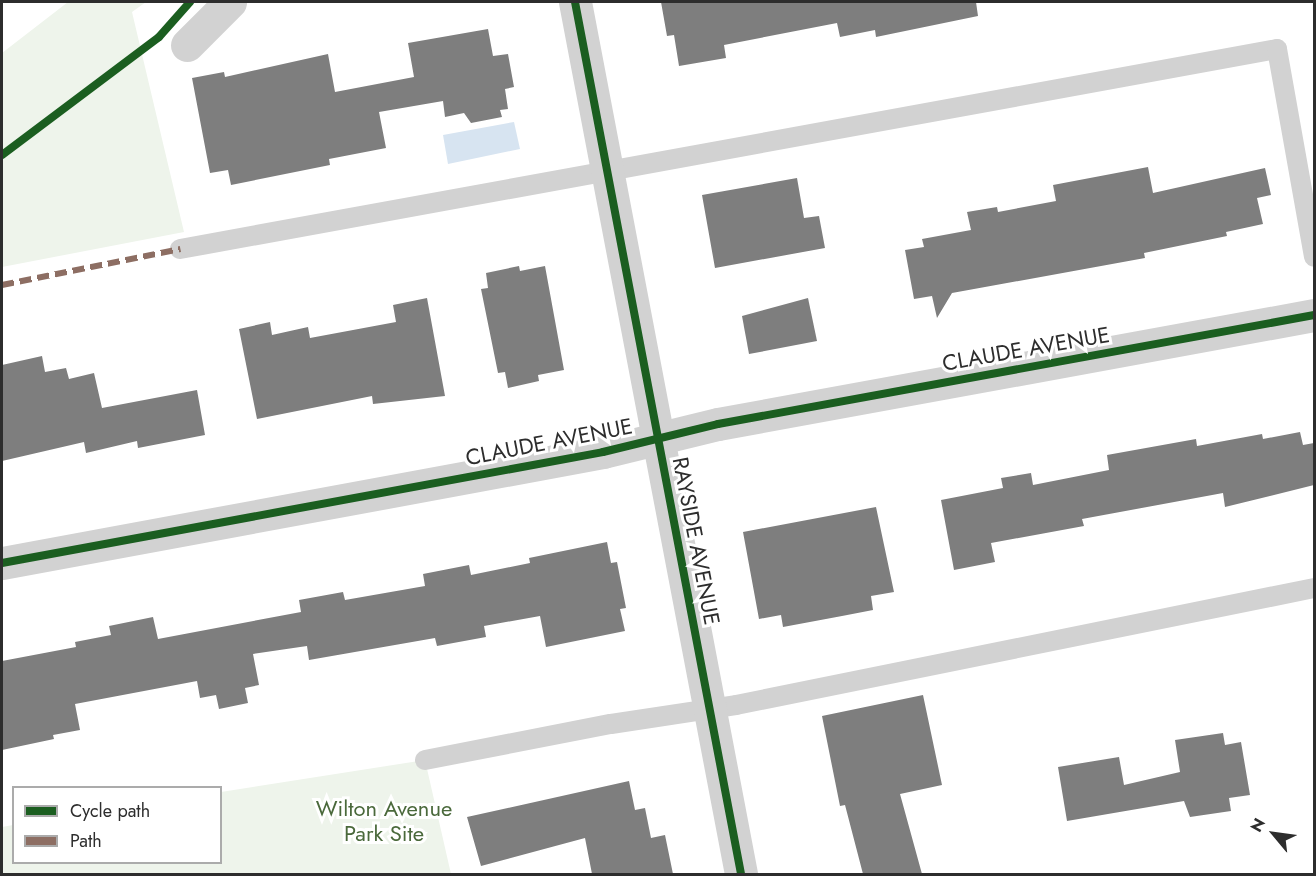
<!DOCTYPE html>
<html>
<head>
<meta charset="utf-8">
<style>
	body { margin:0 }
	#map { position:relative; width:1316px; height:876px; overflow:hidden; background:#fff; font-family:Jost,sans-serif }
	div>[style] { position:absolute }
	.green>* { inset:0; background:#eef4eb }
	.water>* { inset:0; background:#d7e4f1 }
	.building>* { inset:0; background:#7e7e7e }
	.service>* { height:20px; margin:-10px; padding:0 10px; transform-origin:10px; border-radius:10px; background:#d2d2d2 }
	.minor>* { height:33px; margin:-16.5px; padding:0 16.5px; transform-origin:16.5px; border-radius:16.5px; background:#d2d2d2 }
	.quiet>* { height:6px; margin-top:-3px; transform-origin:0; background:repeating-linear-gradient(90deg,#8d6e63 0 12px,transparent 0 18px) }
	.cycleway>* { height:8px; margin:-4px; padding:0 4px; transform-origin:4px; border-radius:4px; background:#1b5e20 }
	span { translate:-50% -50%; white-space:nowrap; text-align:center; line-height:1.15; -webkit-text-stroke:6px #fff; paint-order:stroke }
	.street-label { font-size:22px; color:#2d2d2d }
	.park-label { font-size:22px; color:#4a693b }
	.frame { position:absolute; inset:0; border:3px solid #2d2d2d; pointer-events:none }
	.legend { position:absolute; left:12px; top:786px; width:210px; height:78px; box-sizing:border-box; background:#fff; border:2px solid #ababab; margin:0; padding:8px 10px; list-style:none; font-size:18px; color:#2d2d2d }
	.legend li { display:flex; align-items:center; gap:12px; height:30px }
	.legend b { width:30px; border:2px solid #ababab }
	.north { position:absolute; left:1244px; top:804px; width:60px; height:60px; -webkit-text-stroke:4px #fff; paint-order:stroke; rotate:299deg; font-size:16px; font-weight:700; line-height:24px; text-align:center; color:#2d2d2d }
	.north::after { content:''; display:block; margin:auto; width:21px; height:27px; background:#2d2d2d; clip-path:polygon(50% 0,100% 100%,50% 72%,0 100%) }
</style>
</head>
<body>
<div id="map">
	<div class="green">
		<i style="clip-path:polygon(68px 2px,146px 2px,132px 12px,184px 232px,2px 267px,2px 53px)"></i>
		<i style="clip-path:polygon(425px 760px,451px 874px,2px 874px,2px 827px,13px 825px,14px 862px,220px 862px,221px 792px)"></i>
	</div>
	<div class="water">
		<i style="clip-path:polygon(514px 122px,520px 149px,448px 164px,443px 135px)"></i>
	</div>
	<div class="building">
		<i style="clip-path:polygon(661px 2px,976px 2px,978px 16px,876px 37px,875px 30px,840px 37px,837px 23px,724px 45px,726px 58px,679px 66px,674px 35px,667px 36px)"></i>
		<i style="clip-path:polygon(488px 29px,493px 56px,508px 54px,514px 87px,505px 89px,508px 109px,500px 110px,502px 117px,471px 123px,464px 113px,445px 117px,443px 101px,379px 112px,386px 148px,329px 159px,330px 165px,231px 185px,228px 170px,210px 173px,192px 78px,224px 72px,225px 77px,328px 54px,335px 92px,414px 77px,408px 43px)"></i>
		<i style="clip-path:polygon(1148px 167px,1153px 193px,1265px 168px,1271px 195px,1257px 198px,1263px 224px,1226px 232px,1227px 236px,1144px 253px,1145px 258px,952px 293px,937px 318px,932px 296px,914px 299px,905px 250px,924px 247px,922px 239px,971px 230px,967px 212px,997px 207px,998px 212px,1056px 201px,1053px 185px)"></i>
		<i style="clip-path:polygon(797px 178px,804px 218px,819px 216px,825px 248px,715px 268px,702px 195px)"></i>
		<i style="clip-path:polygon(519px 266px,520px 271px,545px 266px,564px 370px,538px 375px,539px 381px,508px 388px,505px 372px,498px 373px,481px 289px,488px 288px,486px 273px)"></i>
		<i style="clip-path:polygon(427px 298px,445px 396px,373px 404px,372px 396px,257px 419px,239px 329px,270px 322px,272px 335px,308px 327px,310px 338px,396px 322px,393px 305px)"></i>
		<i style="clip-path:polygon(808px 298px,817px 341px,749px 354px,742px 316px)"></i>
		<i style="clip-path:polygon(42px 356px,45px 372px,66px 368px,69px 379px,94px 373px,102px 408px,197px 390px,205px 435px,138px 448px,137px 441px,86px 453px,84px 442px,2px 461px,2px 365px)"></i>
		<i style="clip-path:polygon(1300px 432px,1303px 445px,1314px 443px,1314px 485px,1225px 507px,1223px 493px,1082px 519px,1084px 526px,991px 543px,995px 562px,954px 570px,941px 500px,1003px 488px,1001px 478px,1031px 473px,1033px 485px,1109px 470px,1107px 455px,1196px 439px,1197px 446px,1262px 434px,1263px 439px)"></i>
		<i style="clip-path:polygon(876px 507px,894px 592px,871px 596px,873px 610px,842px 616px,783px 627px,781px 615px,759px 619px,743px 532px)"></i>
		<i style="clip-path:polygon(607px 542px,611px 563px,617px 562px,626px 608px,620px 609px,625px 631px,546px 647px,540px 616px,484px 626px,486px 637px,437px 646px,435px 638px,309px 660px,307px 646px,253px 654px,259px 685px,245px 688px,248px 703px,219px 709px,216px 695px,200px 698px,197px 681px,75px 704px,80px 730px,53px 735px,54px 739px,2px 750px,2px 661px,76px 647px,75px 642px,111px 635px,109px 626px,153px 617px,158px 639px,301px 612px,299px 600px,343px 592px,345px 600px,425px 586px,423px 574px,469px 565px,471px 575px,530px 563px,529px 558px)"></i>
		<i style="clip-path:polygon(923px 695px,942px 785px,900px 794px,922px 874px,863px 874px,845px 805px,840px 806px,822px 716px)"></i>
		<i style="clip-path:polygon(1223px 733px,1225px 745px,1241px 742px,1250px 795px,1229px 798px,1231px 811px,1190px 817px,1184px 801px,1067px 821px,1058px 767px,1119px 757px,1124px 785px,1180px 772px,1175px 740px)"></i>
		<i style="clip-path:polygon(629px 781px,635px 810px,645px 808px,651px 838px,665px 835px,673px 874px,592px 874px,585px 838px,481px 866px,467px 817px)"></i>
	</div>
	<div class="service">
		<i style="left:180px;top:249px;width:1115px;rotate:-10.33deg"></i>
		<i style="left:1277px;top:49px;width:211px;rotate:79.9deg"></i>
		<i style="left:425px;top:760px;width:189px;rotate:-11deg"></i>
		<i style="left:611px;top:724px;width:126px;rotate:-8.6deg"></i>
		<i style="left:736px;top:705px;width:590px;rotate:-11.44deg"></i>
	</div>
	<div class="minor">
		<i style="left:575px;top:2px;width:888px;rotate:79.22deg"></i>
		<i style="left:187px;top:45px;width:61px;rotate:-45deg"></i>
		<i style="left:2px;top:563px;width:611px;rotate:-10.46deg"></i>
		<i style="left:603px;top:452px;width:118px;rotate:-13.7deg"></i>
		<i style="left:718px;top:424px;width:606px;rotate:-10.36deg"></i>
	</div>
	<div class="quiet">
		<i style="left:2px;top:285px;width:182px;rotate:-11.4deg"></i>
	</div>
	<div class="cycleway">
		<i style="left:575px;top:2px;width:888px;rotate:79.22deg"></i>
		<i style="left:2px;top:155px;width:196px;rotate:-36.9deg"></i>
		<i style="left:159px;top:37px;width:47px;rotate:-48.5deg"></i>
		<i style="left:2px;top:563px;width:611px;rotate:-10.46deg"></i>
		<i style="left:603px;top:452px;width:118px;rotate:-13.7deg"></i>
		<i style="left:718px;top:424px;width:606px;rotate:-10.36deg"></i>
	</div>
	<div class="street-label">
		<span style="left:1026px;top:349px;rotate:-10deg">CLAUDE AVENUE</span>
		<span style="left:549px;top:442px;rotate:-11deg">CLAUDE AVENUE</span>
		<span style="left:696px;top:541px;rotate:79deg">RAYSIDE AVENUE</span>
	</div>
	<div class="park-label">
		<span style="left:384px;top:821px">Wilton Avenue<br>Park Site</span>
	</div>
	<div class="frame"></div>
	<ul class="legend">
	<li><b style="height:8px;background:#1b5e20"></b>Cycle path</li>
	<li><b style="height:8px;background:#8d6e63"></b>Path</li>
	</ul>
	<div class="north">N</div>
</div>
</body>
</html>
